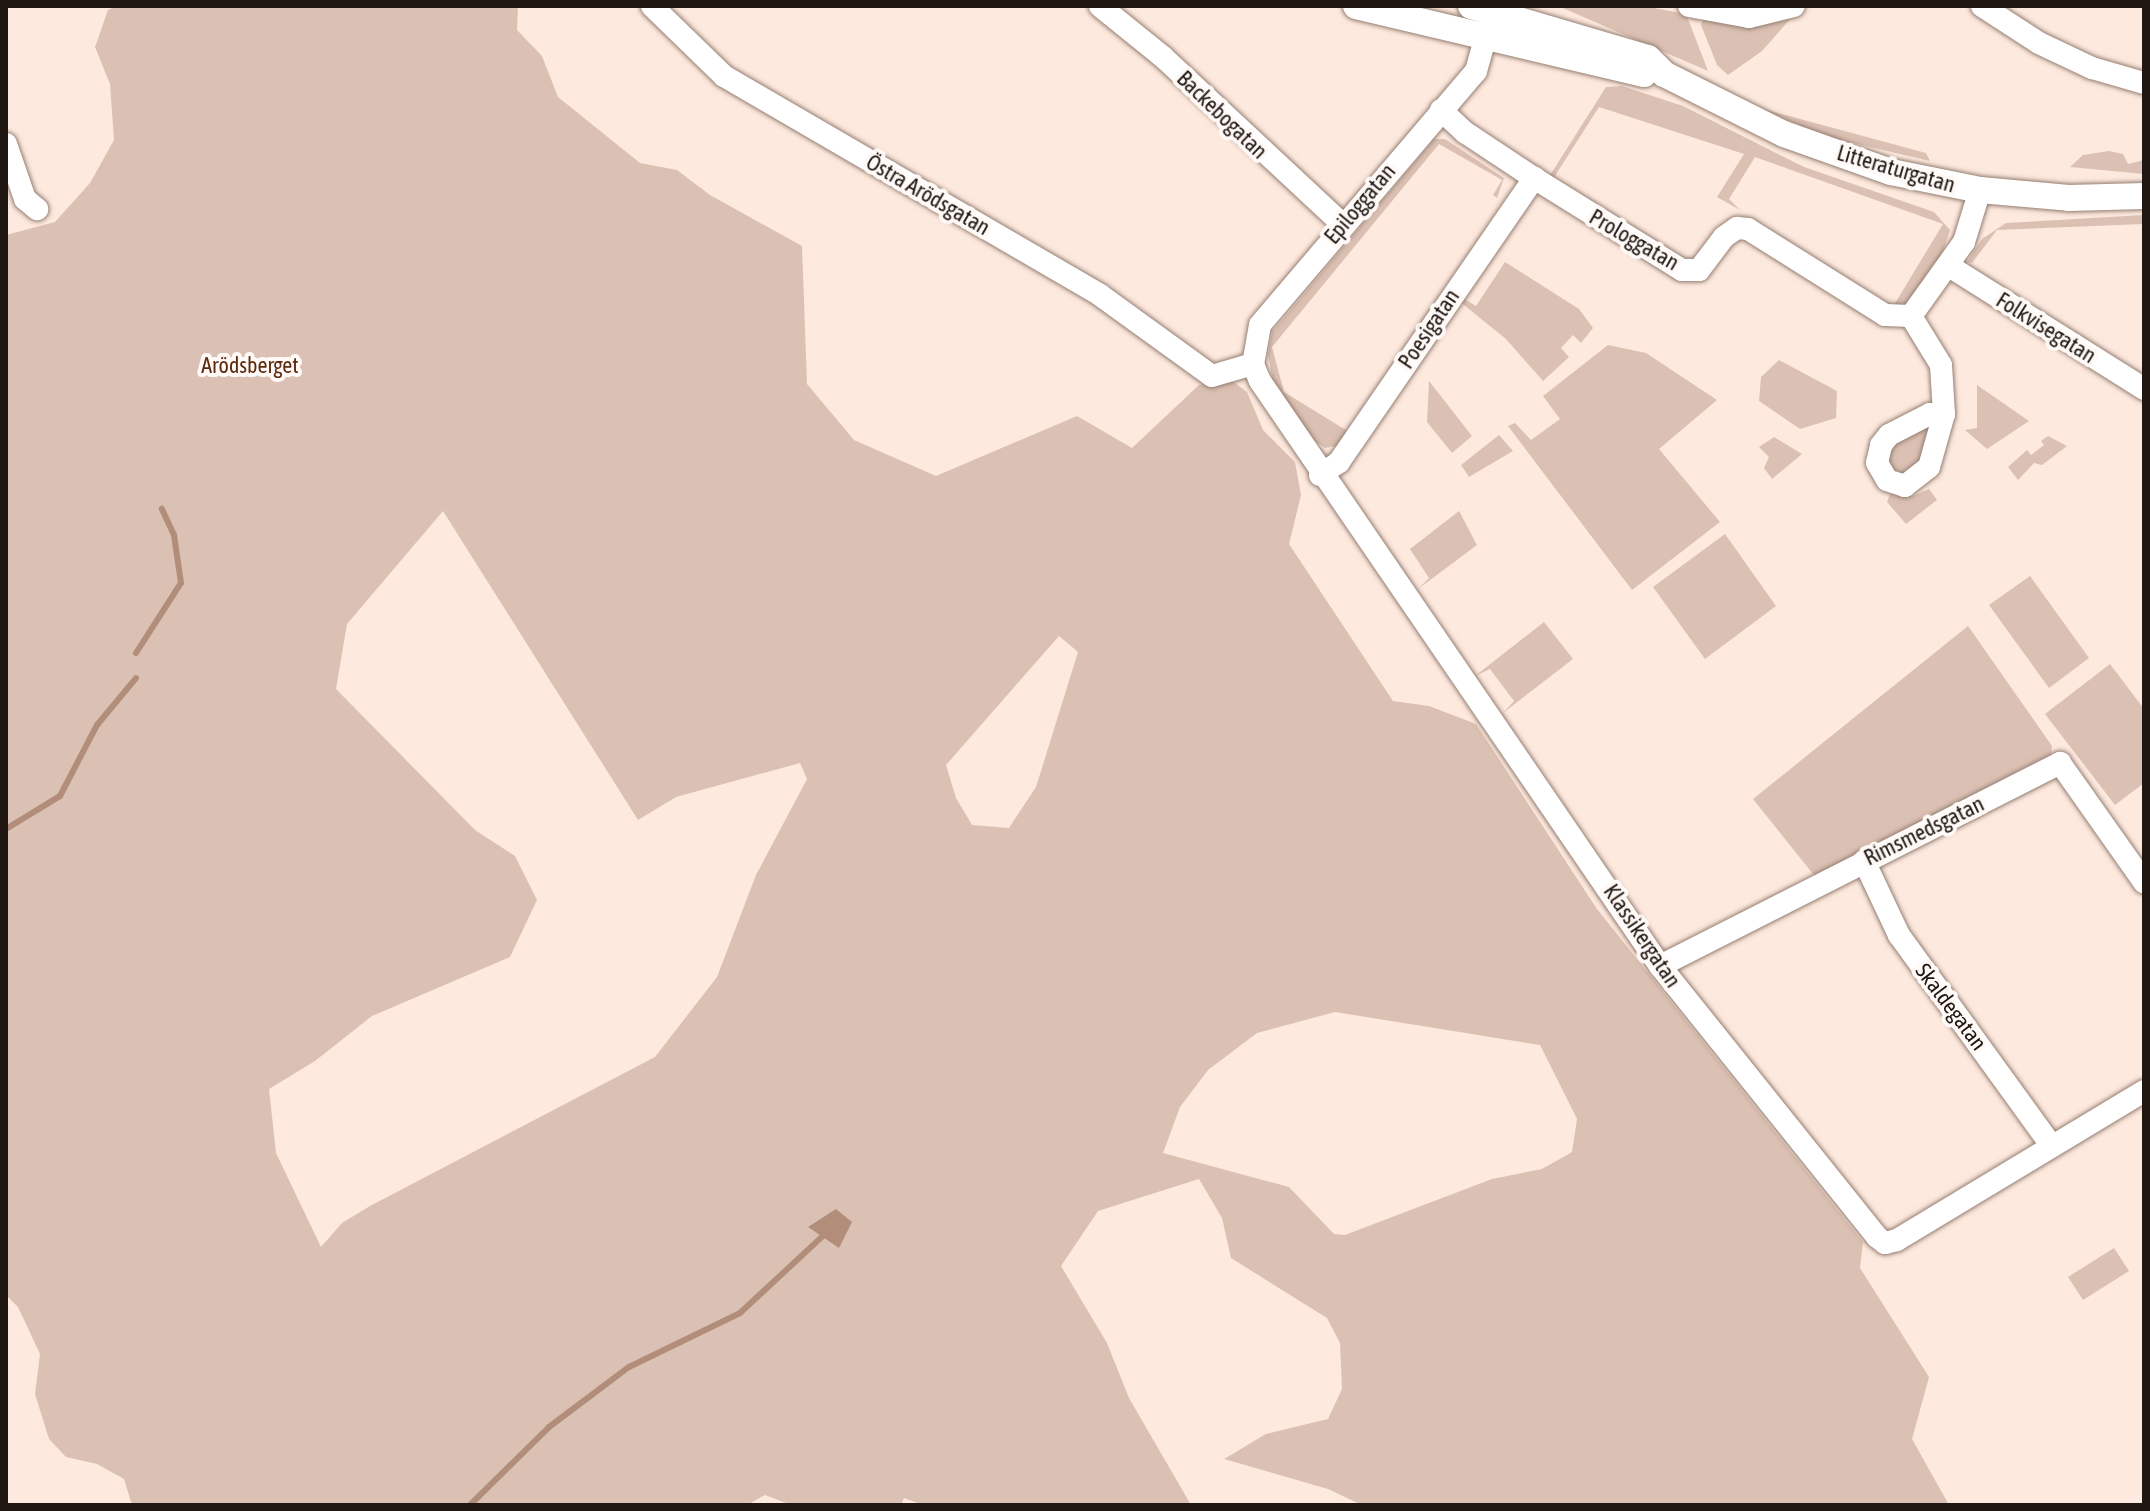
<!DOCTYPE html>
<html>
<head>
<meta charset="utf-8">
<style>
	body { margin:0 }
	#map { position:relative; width:2150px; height:1511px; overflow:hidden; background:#fde9de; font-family:"Asap Condensed",sans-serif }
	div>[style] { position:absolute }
	.green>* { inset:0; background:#dbc1b3 }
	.water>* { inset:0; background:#b18d7a }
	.stream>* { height:6px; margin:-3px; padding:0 3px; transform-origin:3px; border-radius:3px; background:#b18d7a }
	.roads { filter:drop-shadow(0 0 2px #957e72) drop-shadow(0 0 2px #957e72) }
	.minor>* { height:22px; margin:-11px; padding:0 11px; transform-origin:11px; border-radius:11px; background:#fff }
	.tertiary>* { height:26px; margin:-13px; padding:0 13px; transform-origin:13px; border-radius:13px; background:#fff }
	span { translate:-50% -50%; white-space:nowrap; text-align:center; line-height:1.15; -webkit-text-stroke:8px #fffaf7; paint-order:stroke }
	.street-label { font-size:22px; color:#201713 }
	.park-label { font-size:22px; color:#5c2b0d }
	.frame { position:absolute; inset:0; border:8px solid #201713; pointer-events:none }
</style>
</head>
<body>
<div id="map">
	<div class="green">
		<i style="clip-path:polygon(evenodd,116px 6px,518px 6px,517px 30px,542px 56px,558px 97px,640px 163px,677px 170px,710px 195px,802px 246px,807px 384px,854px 440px,936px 476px,1077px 416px,1132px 448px,1199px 385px,1231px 380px,1247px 392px,1263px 430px,1295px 462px,1301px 495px,1289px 544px,1393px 701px,1429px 706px,1476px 724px,1597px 909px,1863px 1242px,1860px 1268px,1929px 1377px,1912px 1439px,1949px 1505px,1362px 1505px,1328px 1489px,1224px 1459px,1266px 1434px,1328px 1419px,1342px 1389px,1340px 1343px,1327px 1318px,1231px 1258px,1222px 1218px,1199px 1179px,1098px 1211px,1061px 1266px,1107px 1343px,1129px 1398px,1191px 1505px,923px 1505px,904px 1498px,901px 1505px,791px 1505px,765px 1495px,747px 1505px,132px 1505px,124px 1479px,97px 1464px,66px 1457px,49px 1439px,35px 1394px,40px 1354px,18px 1307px,6px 1295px,6px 235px,55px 222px,90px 183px,114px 140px,110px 84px,95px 47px,108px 10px,116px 6px,443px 511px,638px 820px,676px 797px,800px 763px,807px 779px,756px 875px,717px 977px,655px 1057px,370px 1206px,342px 1223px,321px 1247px,276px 1153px,269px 1089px,315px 1061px,372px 1016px,510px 957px,537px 900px,515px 856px,475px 830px,336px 689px,347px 624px,443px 511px,116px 6px,1059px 636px,1078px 652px,1036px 787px,1009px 828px,972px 825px,956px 798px,946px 765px,1059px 636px,116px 6px,1335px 1012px,1540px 1045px,1577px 1119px,1572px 1152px,1542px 1169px,1492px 1179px,1345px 1235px,1334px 1234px,1289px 1187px,1163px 1153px,1180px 1107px,1208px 1070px,1257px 1033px,1335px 1012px)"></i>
		<i style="clip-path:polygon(1558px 6px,1643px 6px,1686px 14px,1708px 71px)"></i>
		<i style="clip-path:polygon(1791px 18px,1762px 51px,1728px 75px,1717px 65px,1701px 25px,1703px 19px,1761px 26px)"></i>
		<i style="clip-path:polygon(1622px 86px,1683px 106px,1804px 167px,1934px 212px,1950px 230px,1942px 254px,1908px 306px,1898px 308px,1879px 300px,1894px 305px,1943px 224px,1755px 157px,1729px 199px,1740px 210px,1717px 197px,1744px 154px,1599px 107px,1553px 179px,1547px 180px,1606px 87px)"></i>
		<i style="clip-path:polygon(1760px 108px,1926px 153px,1930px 161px,1823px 136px)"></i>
		<i style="clip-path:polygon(1434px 139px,1445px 139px,1504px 178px,1497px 198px,1493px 195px,1502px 180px,1439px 144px,1272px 347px,1284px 392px,1349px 432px,1340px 445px,1325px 448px,1311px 438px,1273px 382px,1268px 355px,1272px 332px)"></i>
		<i style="clip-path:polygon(2109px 151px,2123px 154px,2128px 164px,2144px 160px,2144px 174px,2070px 167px,2083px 155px)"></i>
		<i style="clip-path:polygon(2144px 215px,2144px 224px,1997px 230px,1972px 263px,1967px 262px,1982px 239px,2006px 223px)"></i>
		<i style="clip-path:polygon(1505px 262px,1579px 309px,1593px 328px,1581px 343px,1573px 335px,1561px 348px,1569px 357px,1543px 381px,1506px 339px,1459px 301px,1461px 297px,1476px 306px)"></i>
		<i style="clip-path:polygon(1608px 345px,1646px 353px,1717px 400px,1659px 449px,1720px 522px,1632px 590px,1508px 426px,1515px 423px,1531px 440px,1560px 419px,1543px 396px)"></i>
		<i style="clip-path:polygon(1779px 360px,1837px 391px,1836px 418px,1800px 429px,1759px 401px,1761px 377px)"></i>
		<i style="clip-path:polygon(1429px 381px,1472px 436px,1452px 453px,1427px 422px)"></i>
		<i style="clip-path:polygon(1977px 385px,2029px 421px,1987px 449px,1965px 430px,1977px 428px)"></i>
		<i style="clip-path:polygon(1928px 426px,1924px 461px,1906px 475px,1887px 466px,1892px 445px)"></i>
		<i style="clip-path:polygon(1499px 435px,1513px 451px,1469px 477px,1461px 465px)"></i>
		<i style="clip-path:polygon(2048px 436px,2067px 446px,2042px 465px,2034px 463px,2018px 480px,2008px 467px,2027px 450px,2031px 455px,2044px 445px,2041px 441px)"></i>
		<i style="clip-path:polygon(1774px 437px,1802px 454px,1772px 479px,1764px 468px,1769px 457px,1759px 447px)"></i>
		<i style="clip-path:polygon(1929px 489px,1937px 500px,1906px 524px,1887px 502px,1890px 494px,1913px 496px)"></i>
		<i style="clip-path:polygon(1459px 511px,1477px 545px,1418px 589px,1429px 578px,1410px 549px)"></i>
		<i style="clip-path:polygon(1725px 534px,1776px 606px,1705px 659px,1653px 587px)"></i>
		<i style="clip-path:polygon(2030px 576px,2089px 658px,2049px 688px,1989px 605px)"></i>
		<i style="clip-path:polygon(1544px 622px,1573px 659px,1503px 713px,1514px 701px,1490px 669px,1475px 676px)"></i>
		<i style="clip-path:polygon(1968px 626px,2052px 746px,2051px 759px,1817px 879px,1753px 799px)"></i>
		<i style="clip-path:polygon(2110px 664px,2144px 709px,2144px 783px,2115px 805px,2045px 714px)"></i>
		<i style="clip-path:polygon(2114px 1248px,2129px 1271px,2083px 1300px,2068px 1277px)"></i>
	</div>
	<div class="water">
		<i style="clip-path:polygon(836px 1209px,852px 1222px,839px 1248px,808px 1227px)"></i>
	</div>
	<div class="stream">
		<i style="left:136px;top:653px;width:83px;rotate:-57.3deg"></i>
		<i style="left:181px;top:583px;width:49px;rotate:-98.3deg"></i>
		<i style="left:174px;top:535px;width:29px;rotate:-115deg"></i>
		<i style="left:6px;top:829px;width:63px;rotate:-31.4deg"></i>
		<i style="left:60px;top:796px;width:80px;rotate:-62.5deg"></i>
		<i style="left:97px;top:725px;width:61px;rotate:-50.3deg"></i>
		<i style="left:470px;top:1505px;width:111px;rotate:-44.6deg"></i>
		<i style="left:549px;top:1427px;width:100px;rotate:-36.9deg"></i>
		<i style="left:629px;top:1367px;width:123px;rotate:-25.9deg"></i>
		<i style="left:740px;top:1313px;width:117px;rotate:-42.9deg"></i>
	</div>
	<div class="roads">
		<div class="minor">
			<i style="left:652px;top:6px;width:100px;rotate:44.2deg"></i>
			<i style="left:724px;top:76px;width:435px;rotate:30.2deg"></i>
			<i style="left:1100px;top:295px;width:138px;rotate:35.9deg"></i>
			<i style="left:1212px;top:376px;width:43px;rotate:-16.3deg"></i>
			<i style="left:1100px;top:6px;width:81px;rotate:39deg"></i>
			<i style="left:1163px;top:57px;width:246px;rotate:43deg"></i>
			<i style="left:1689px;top:6px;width:61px;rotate:10.4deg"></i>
			<i style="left:1749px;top:17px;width:46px;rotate:-13.7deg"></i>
			<i style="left:1982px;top:6px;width:68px;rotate:33deg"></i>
			<i style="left:2039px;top:43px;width:59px;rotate:25.3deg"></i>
			<i style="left:2092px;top:68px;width:54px;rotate:16.1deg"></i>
			<i style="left:1490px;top:21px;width:52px;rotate:105.6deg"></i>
			<i style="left:1476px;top:71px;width:333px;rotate:130.4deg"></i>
			<i style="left:1260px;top:325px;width:40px;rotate:100deg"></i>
			<i style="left:1253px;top:364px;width:18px;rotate:68deg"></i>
			<i style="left:1260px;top:381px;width:709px;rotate:55.64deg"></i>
			<i style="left:1660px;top:966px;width:347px;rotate:51.3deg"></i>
			<i style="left:1877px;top:1237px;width:10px;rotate:37deg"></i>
			<i style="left:1885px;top:1243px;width:12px;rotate:-14deg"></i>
			<i style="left:1897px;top:1240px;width:288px;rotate:-31.1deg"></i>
			<i style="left:1441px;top:110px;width:34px;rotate:43deg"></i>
			<i style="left:1466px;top:133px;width:82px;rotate:33.5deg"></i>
			<i style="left:1534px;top:178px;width:174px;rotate:31.9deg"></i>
			<i style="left:1682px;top:270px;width:17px"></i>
			<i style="left:1699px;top:270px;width:41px;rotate:-52.9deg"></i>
			<i style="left:1724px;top:237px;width:16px;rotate:-35deg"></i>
			<i style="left:1737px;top:228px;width:11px;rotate:5deg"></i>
			<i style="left:1748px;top:229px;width:162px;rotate:32.1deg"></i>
			<i style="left:1885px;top:315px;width:26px;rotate:2deg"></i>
			<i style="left:6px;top:144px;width:58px;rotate:70.9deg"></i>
			<i style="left:25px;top:199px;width:16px;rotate:40deg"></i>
			<i style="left:1949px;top:266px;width:231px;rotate:32.2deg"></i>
			<i style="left:1930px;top:414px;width:14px"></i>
			<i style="left:1944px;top:414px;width:55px;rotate:105.8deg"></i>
			<i style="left:1929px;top:467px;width:31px;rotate:142deg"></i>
			<i style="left:1905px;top:486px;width:19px;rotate:-162deg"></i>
			<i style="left:1887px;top:480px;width:20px;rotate:-120deg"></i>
			<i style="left:1877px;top:463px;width:18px;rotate:-77deg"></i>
			<i style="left:1881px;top:445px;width:13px;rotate:-51deg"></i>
			<i style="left:1889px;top:435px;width:46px;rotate:-27.1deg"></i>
			<i style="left:1944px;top:414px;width:49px;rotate:-93.5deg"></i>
			<i style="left:1941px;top:365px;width:57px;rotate:-121.5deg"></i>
			<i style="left:1911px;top:316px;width:91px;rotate:-54.4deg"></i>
			<i style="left:1964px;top:242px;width:54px;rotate:-72.9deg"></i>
			<i style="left:1320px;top:475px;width:23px;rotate:-34deg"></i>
			<i style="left:1339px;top:462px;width:345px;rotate:-55.5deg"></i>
			<i style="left:1864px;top:861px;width:82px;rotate:64.7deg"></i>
			<i style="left:1899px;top:935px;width:259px;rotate:54.1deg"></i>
			<i style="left:1660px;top:966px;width:449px;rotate:-26.9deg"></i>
			<i style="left:2060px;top:763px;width:146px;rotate:54.8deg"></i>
		</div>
		<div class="tertiary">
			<i style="left:1356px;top:6px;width:296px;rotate:13.3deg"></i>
			<i style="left:1471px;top:6px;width:184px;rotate:16.4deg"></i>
			<i style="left:1648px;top:58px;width:23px;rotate:45deg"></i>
			<i style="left:1664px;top:74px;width:134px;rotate:26.6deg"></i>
			<i style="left:1784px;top:134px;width:114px;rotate:19.6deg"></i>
			<i style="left:1891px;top:172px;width:91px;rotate:11.4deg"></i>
			<i style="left:1980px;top:190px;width:89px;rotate:5.1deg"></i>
			<i style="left:2069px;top:198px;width:75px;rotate:-1.5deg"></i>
		</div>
	</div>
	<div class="street-label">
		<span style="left:1222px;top:115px;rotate:44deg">Backebogatan</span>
		<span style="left:1896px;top:169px;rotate:16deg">Litteraturgatan</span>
		<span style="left:928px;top:195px;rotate:30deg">Östra Arödsgatan</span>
		<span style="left:1360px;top:204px;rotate:-50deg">Epiloggatan</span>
		<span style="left:1634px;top:240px;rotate:30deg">Prologgatan</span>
		<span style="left:2046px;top:328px;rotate:32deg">Folkvisegatan</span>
		<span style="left:1429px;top:329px;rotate:-56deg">Poesigatan</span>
		<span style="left:1924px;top:831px;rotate:-26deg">Rimsmedsgatan</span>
		<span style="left:1642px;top:936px;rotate:56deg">Klassikergatan</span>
		<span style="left:1951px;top:1007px;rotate:53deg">Skaldegatan</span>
	</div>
	<div class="park-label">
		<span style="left:250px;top:366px">Arödsberget</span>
	</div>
	<div class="frame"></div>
</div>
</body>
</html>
